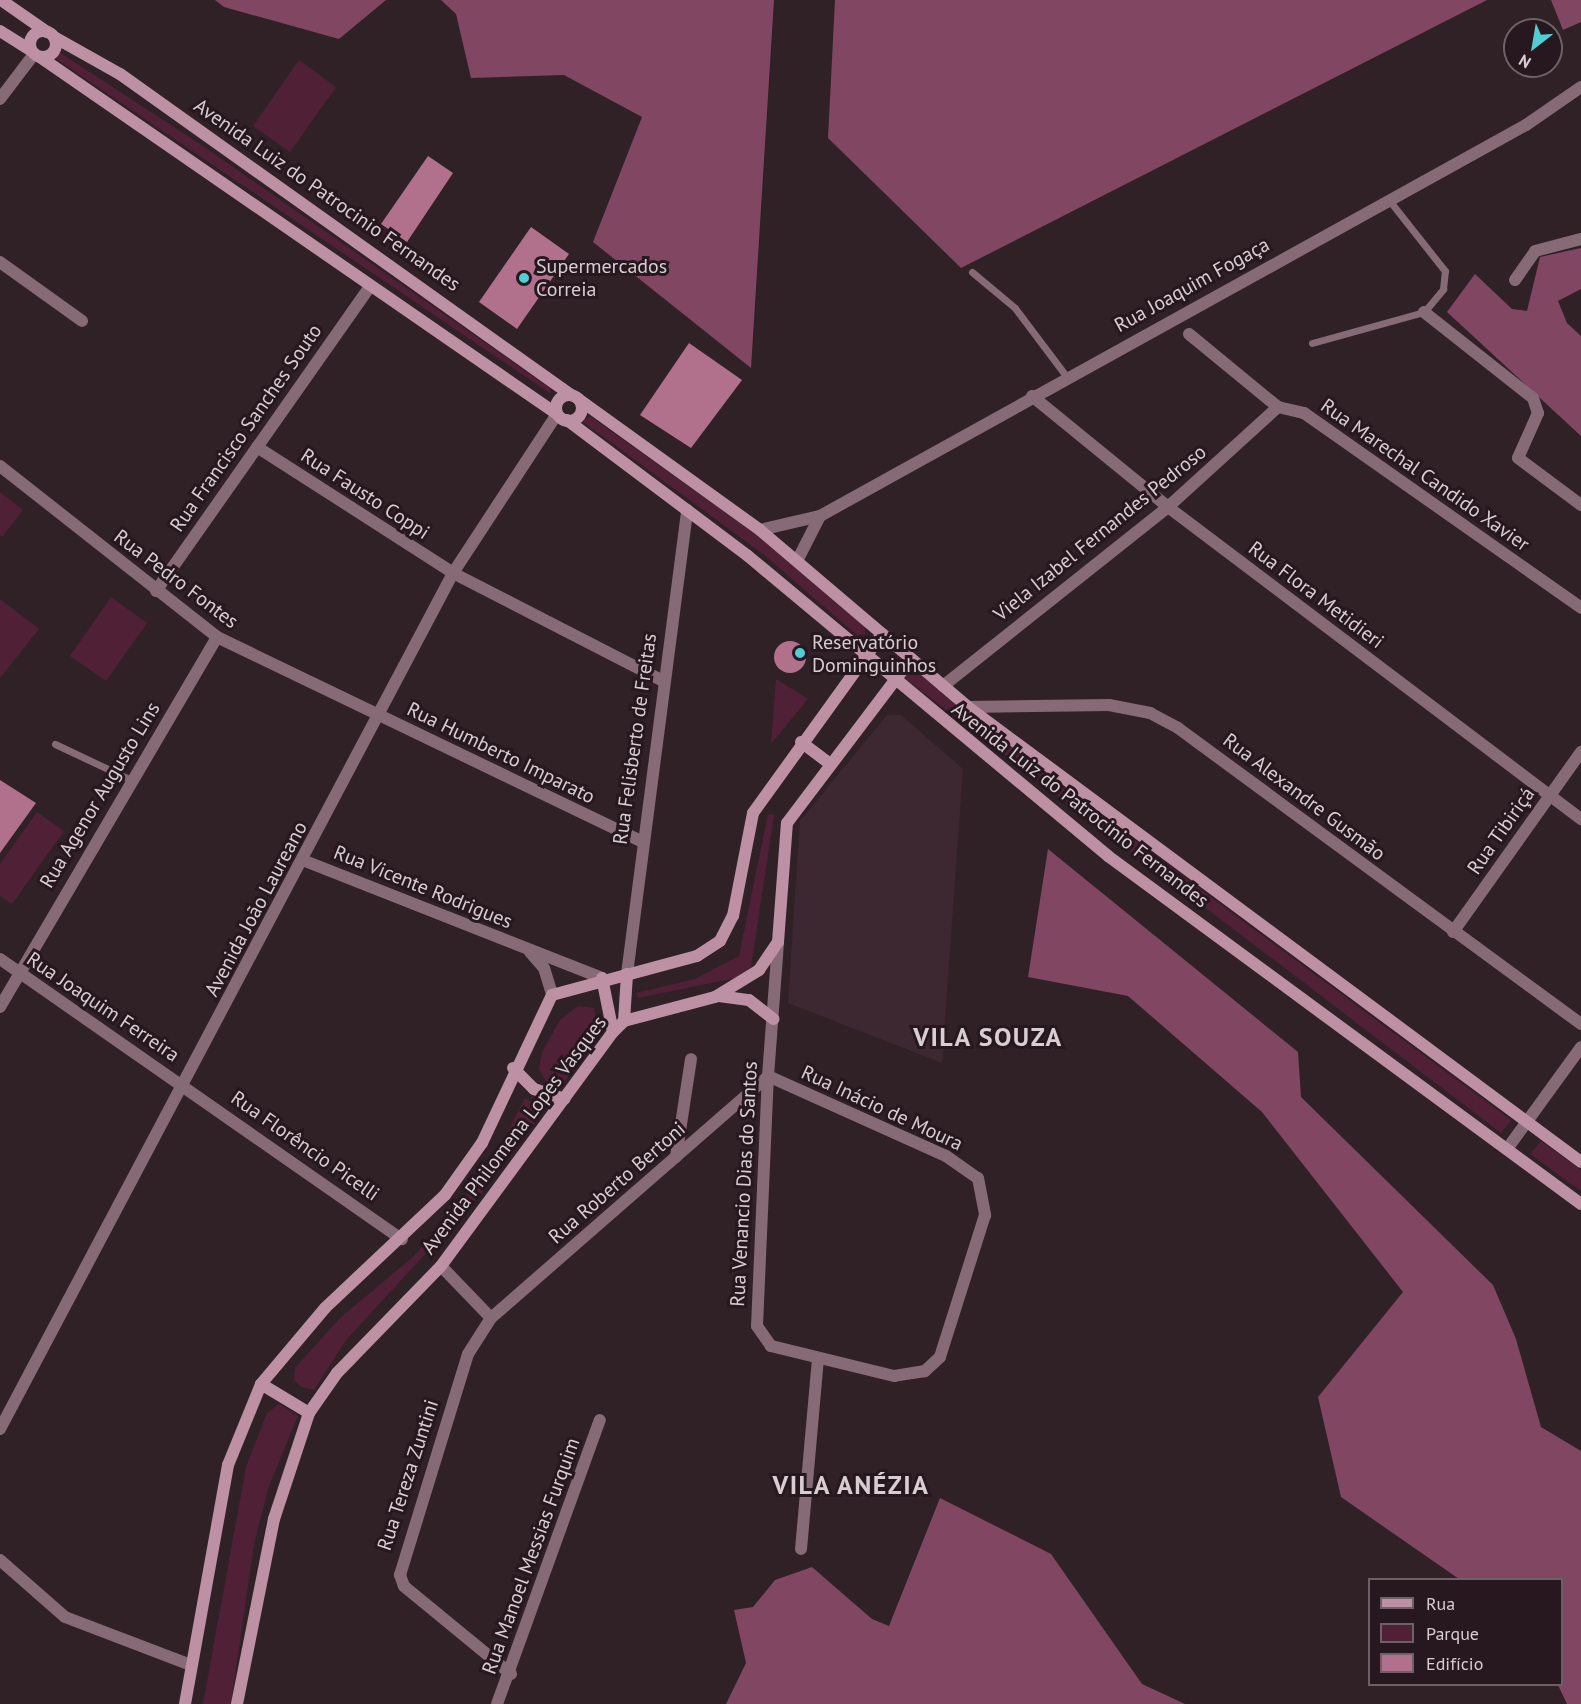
<!DOCTYPE html>
<html>
<head>
<meta charset="utf-8">
<style>
	body { margin:0 }
	#map { position:relative; width:1581px; height:1704px; overflow:hidden; background:#302127; font-family:"PT Sans",sans-serif }
	div>[style] { position:absolute }
	.built>* { inset:0; background:#3d2731 }
	.green>* { inset:0; background:#502037 }
	.forest>* { inset:0; background:#814661 }
	.building>* { inset:0; background:#b1718d }
	.round { border-radius:50% }
	.lane>* { height:7px; margin:-3.5px; padding:0 3.5px; transform-origin:3.5px; border-radius:3.5px; background:#866a75 }
	.street>* { height:12px; margin:-6px; padding:0 6px; transform-origin:6px; border-radius:6px; background:#866a75 }
	.secondary>* { height:12px; margin:-6px; padding:0 6px; transform-origin:6px; border-radius:6px; background:#bd90a3 }
	.secondary>.ring { margin:-6px; padding:0; box-sizing:content-box; background:none; border:12px solid #bd90a3; border-radius:50% }
	.dots>* { width:16px; height:16px; translate:-50% -50%; box-sizing:border-box; border:3px solid #26181e; border-radius:50% }
	span { translate:-50% -50%; white-space:nowrap; text-align:center; line-height:1.15; -webkit-text-stroke:6px #26181e; paint-order:stroke }
	.street-label { font-size:20px; color:#d8ced2 }
	.poi-label { font-size:20px; color:#d8ced2 }
	.left { translate:0 -50%; text-align:left }
	.district-label { font-size:26px; color:#d8ced2; font-weight:700; letter-spacing:1.5px }
	.legend { position:absolute; left:1368px; top:1578px; width:195px; height:108px; box-sizing:border-box; background:#26181e; border:2px solid #6d6166; margin:0; padding:8px 10px; list-style:none; font-size:18px; color:#d8ced2 }
	.legend li { display:flex; align-items:center; gap:12px; height:30px }
	.legend b { width:30px; border:2px solid #6d6166 }
	.north { position:absolute; left:1503px; top:18px; width:60px; height:60px; box-sizing:border-box; background:#26181e; border:2px solid #6d6166; border-radius:50%; rotate:211deg; font-size:16px; font-weight:700; line-height:24px; text-align:center; color:#d8ced2 }
	.north::after { content:''; display:block; margin:auto; width:21px; height:27px; background:#52ccd5; clip-path:polygon(50% 0,100% 100%,50% 72%,0 100%) }
</style>
</head>
<body>
<div id="map">
	<div class="built">
		<i style="clip-path:polygon(887px 715px,901px 715px,963px 769px,942px 1063px,788px 1003px,800px 821px)"></i>
	</div>
	<div class="green">
		<i style="clip-path:polygon(59px 52px,203px 146px,550px 388px,551px 394px,55px 58px)"></i>
		<i style="clip-path:polygon(299px 60px,336px 87px,290px 152px,253px 126px)"></i>
		<i style="clip-path:polygon(590px 416px,761px 538px,865px 625px,865px 634px,857px 635px,763px 554px,582px 421px)"></i>
		<i style="clip-path:polygon(0 492px,23px 510px,2px 537px,0 535px)"></i>
		<i style="clip-path:polygon(111px 597px,147px 623px,106px 681px,70px 656px)"></i>
		<i style="clip-path:polygon(0 599px,39px 629px,0 678px)"></i>
		<i style="clip-path:polygon(913px 666px,1034px 766px,1511px 1120px,1501px 1133px,903px 677px)"></i>
		<i style="clip-path:polygon(776px 679px,808px 699px,771px 744px)"></i>
		<i style="clip-path:polygon(37px 812px,64px 831px,12px 904px,0 896px,0 864px)"></i>
		<i style="clip-path:polygon(768px 814px,774px 815px,751px 967px,736px 978px,638px 998px,636px 993px,695px 979px,739px 956px)"></i>
		<i style="clip-path:polygon(578px 1006px,594px 1008px,597px 1029px,592px 1045px,563px 1083px,547px 1083px,539px 1069px,542px 1052px,560px 1020px)"></i>
		<i style="clip-path:polygon(525px 1098px,545px 1110px,484px 1190px,346px 1340px,314px 1390px,301px 1387px,294px 1380px,295px 1368px,340px 1318px,413px 1257px,489px 1169px)"></i>
		<i style="clip-path:polygon(1541px 1141px,1581px 1170px,1581px 1191px,1530px 1154px)"></i>
		<i style="clip-path:polygon(279px 1404px,298px 1416px,269px 1486px,254px 1544px,231px 1704px,203px 1704px,246px 1467px,267px 1413px)"></i>
	</div>
	<div class="forest">
		<i style="clip-path:polygon(215px 0,386px 0,339px 39px,224px 7px)"></i>
		<i style="clip-path:polygon(441px 0,774px 0,751px 368px,593px 242px,642px 117px,564px 75px,471px 78px,456px 14px)"></i>
		<i style="clip-path:polygon(835px 0,1487px 0,961px 268px,828px 138px)"></i>
		<i style="clip-path:polygon(1551px 0,1581px 0,1581px 22px,1563px 30px)"></i>
		<i style="clip-path:polygon(1581px 248px,1581px 289px,1558px 301px,1567px 323px,1581px 336px,1581px 436px,1447px 312px,1475px 274px,1512px 309px,1527px 311px,1540px 257px)"></i>
		<i style="clip-path:polygon(1048px 849px,1298px 1052px,1301px 1097px,1493px 1285px,1516px 1339px,1541px 1427px,1581px 1451px,1581px 1704px,1567px 1704px,1558px 1685px,1562px 1580px,1459px 1579px,1341px 1497px,1318px 1397px,1403px 1292px,1262px 1112px,1128px 996px,1028px 977px)"></i>
		<i style="clip-path:polygon(940px 1498px,1051px 1554px,1142px 1684px,1185px 1704px,726px 1704px,746px 1663px,734px 1610px,753px 1607px,775px 1580px,812px 1567px,872px 1619px,889px 1626px)"></i>
	</div>
	<div class="building">
		<i style="clip-path:polygon(428px 156px,453px 173px,407px 242px,381px 224px)"></i>
		<i style="clip-path:polygon(531px 227px,569px 254px,517px 329px,479px 302px)"></i>
		<i style="clip-path:polygon(689px 343px,742px 380px,691px 448px,640px 415px)"></i>
		<i class="round" style="left:774px;top:641px;width:32px;height:32px"></i>
		<i style="clip-path:polygon(0 780px,36px 803px,0 853px)"></i>
	</div>
	<div class="lane">
		<i style="left:972px;top:272px;width:56px;rotate:39.9deg"></i>
		<i style="left:1015px;top:308px;width:85px;rotate:53.1deg"></i>
		<i style="left:1312px;top:343px;width:116px;rotate:-15.5deg"></i>
		<i style="left:1424px;top:312px;width:30px;rotate:-50deg"></i>
		<i style="left:1443px;top:289px;width:18px;rotate:-84deg"></i>
		<i style="left:1445px;top:271px;width:90px;rotate:-128.3deg"></i>
		<i style="left:55px;top:744px;width:84px;rotate:25.3deg"></i>
	</div>
	<div class="street">
		<i style="left:0;top:99px;width:56px;rotate:-52.9deg"></i>
		<i style="left:0;top:262px;width:101px;rotate:35.7deg"></i>
		<i style="left:1515px;top:280px;width:35px;rotate:-55deg"></i>
		<i style="left:1535px;top:251px;width:48px;rotate:-14.6deg"></i>
		<i style="left:1424px;top:312px;width:139px;rotate:38.3deg"></i>
		<i style="left:1533px;top:398px;width:16px;rotate:72deg"></i>
		<i style="left:1538px;top:413px;width:49px;rotate:114deg"></i>
		<i style="left:1518px;top:458px;width:79px;rotate:36.7deg"></i>
		<i style="left:1189px;top:334px;width:115px;rotate:39.4deg"></i>
		<i style="left:1278px;top:407px;width:27px;rotate:13deg"></i>
		<i style="left:1304px;top:413px;width:339px;rotate:35.1deg"></i>
		<i style="left:1032px;top:396px;width:176px;rotate:39.2deg"></i>
		<i style="left:1168px;top:507px;width:518px;rotate:37.07deg"></i>
		<i style="left:257px;top:447px;width:233px;rotate:32.7deg"></i>
		<i style="left:453px;top:573px;width:236px;rotate:27.2deg"></i>
		<i style="left:0;top:466px;width:276px;rotate:38.2deg"></i>
		<i style="left:217px;top:637px;width:471px;rotate:25.7deg"></i>
		<i style="left:760px;top:530px;width:62px;rotate:-13.1deg"></i>
		<i style="left:820px;top:516px;width:807px;rotate:-28.98deg"></i>
		<i style="left:1526px;top:125px;width:67px;rotate:-34.6deg"></i>
		<i style="left:797px;top:561px;width:51px;rotate:-62.9deg"></i>
		<i style="left:156px;top:591px;width:370px;rotate:-54.9deg"></i>
		<i style="left:943px;top:686px;width:288px;rotate:-38.5deg"></i>
		<i style="left:1168px;top:507px;width:149px;rotate:-42.3deg"></i>
		<i style="left:968px;top:707px;width:141px;rotate:-0.8deg"></i>
		<i style="left:1109px;top:705px;width:42px;rotate:11deg"></i>
		<i style="left:1150px;top:713px;width:32px;rotate:28deg"></i>
		<i style="left:1178px;top:728px;width:500px;rotate:36.3deg"></i>
		<i style="left:305px;top:861px;width:319px;rotate:21.5deg"></i>
		<i style="left:1453px;top:932px;width:221px;rotate:-54.6deg"></i>
		<i style="left:530px;top:952px;width:21px;rotate:49deg"></i>
		<i style="left:544px;top:968px;width:28px;rotate:73deg"></i>
		<i style="left:0;top:959px;width:490px;rotate:34.9deg"></i>
		<i style="left:627px;top:974px;width:468px;rotate:-82.6deg"></i>
		<i style="left:0;top:1007px;width:429px;rotate:-59.6deg"></i>
		<i style="left:1507px;top:1149px;width:126px;rotate:-54deg"></i>
		<i style="left:676px;top:1157px;width:99px;rotate:-81.3deg"></i>
		<i style="left:441px;top:1266px;width:72px;rotate:46.1deg"></i>
		<i style="left:0;top:1429px;width:968px;rotate:-62.11deg"></i>
		<i style="left:453px;top:573px;width:190px;rotate:-56.8deg"></i>
		<i style="left:801px;top:1549px;width:190px;rotate:-84.9deg"></i>
		<i style="left:0;top:1560px;width:86px;rotate:41.2deg"></i>
		<i style="left:65px;top:1617px;width:135px;rotate:20.9deg"></i>
		<i style="left:511px;top:1674px;width:139px;rotate:-140.6deg"></i>
		<i style="left:404px;top:1586px;width:12px;rotate:-110deg"></i>
		<i style="left:400px;top:1575px;width:231px;rotate:-72.9deg"></i>
		<i style="left:468px;top:1354px;width:43px;rotate:-57.4deg"></i>
		<i style="left:491px;top:1318px;width:368px;rotate:-41.1deg"></i>
		<i style="left:768px;top:1076px;width:195px;rotate:24.2deg"></i>
		<i style="left:946px;top:1156px;width:39px;rotate:35deg"></i>
		<i style="left:978px;top:1178px;width:38px;rotate:79deg"></i>
		<i style="left:985px;top:1215px;width:149px;rotate:107.6deg"></i>
		<i style="left:940px;top:1357px;width:21px;rotate:137deg"></i>
		<i style="left:925px;top:1371px;width:31px;rotate:171deg"></i>
		<i style="left:894px;top:1376px;width:127px;rotate:-166.3deg"></i>
		<i style="left:771px;top:1346px;width:24px;rotate:-125deg"></i>
		<i style="left:757px;top:1326px;width:250px;rotate:-87.5deg"></i>
		<i style="left:768px;top:1076px;width:134px;rotate:-85.7deg"></i>
		<i style="left:497px;top:1704px;width:302px;rotate:-70.1deg"></i>
	</div>
	<div class="secondary">
		<i style="left:1px;top:0;width:56px;rotate:34.8deg"></i>
		<i style="left:0;top:31px;width:36px;rotate:32deg"></i>
		<i class="ring" style="left:30px;top:31px;width:14px;height:14px"></i>
		<i style="left:54px;top:37px;width:76px;rotate:29.3deg"></i>
		<i style="left:120px;top:74px;width:554px;rotate:35.44deg"></i>
		<i style="left:40px;top:57px;width:628px;rotate:34.63deg"></i>
		<i class="ring" style="left:556px;top:395px;width:14px;height:14px"></i>
		<i style="left:577px;top:398px;width:226px;rotate:35.8deg"></i>
		<i style="left:760px;top:530px;width:273px;rotate:40.4deg"></i>
		<i style="left:968px;top:707px;width:763px;rotate:36.58deg"></i>
		<i style="left:567px;top:420px;width:226px;rotate:36.9deg"></i>
		<i style="left:748px;top:556px;width:469px;rotate:39.8deg"></i>
		<i style="left:1108px;top:856px;width:587px;rotate:36.34deg"></i>
		<i style="left:801px;top:742px;width:35px;rotate:37deg"></i>
		<i style="left:602px;top:978px;width:55px;rotate:78.5deg"></i>
		<i style="left:719px;top:996px;width:30px;rotate:8deg"></i>
		<i style="left:749px;top:1000px;width:31px;rotate:38deg"></i>
		<i style="left:624px;top:1021px;width:47px;rotate:-86.3deg"></i>
		<i style="left:513px;top:1068px;width:30px;rotate:45deg"></i>
		<i style="left:534px;top:1089px;width:32px;rotate:18deg"></i>
		<i style="left:261px;top:1384px;width:56px;rotate:31.1deg"></i>
		<i style="left:185px;top:1704px;width:243px;rotate:-79.8deg"></i>
		<i style="left:228px;top:1465px;width:87px;rotate:-67.8deg"></i>
		<i style="left:261px;top:1384px;width:99px;rotate:-49.9deg"></i>
		<i style="left:325px;top:1308px;width:165px;rotate:-43.3deg"></i>
		<i style="left:445px;top:1195px;width:64px;rotate:-54.6deg"></i>
		<i style="left:482px;top:1143px;width:164px;rotate:-64.7deg"></i>
		<i style="left:552px;top:995px;width:150px;rotate:-15.1deg"></i>
		<i style="left:697px;top:956px;width:27px;rotate:-33deg"></i>
		<i style="left:720px;top:941px;width:28px;rotate:-63deg"></i>
		<i style="left:733px;top:916px;width:105px;rotate:-79deg"></i>
		<i style="left:753px;top:813px;width:221px;rotate:-54.2deg"></i>
		<i style="left:237px;top:1704px;width:189px;rotate:-78.7deg"></i>
		<i style="left:274px;top:1519px;width:112px;rotate:-71.7deg"></i>
		<i style="left:309px;top:1413px;width:49px;rotate:-55deg"></i>
		<i style="left:337px;top:1373px;width:149px;rotate:-45.8deg"></i>
		<i style="left:441px;top:1266px;width:290px;rotate:-53.7deg"></i>
		<i style="left:613px;top:1032px;width:16px;rotate:-45deg"></i>
		<i style="left:624px;top:1021px;width:94px;rotate:-14.8deg"></i>
		<i style="left:715px;top:997px;width:52px;rotate:-31.5deg"></i>
		<i style="left:759px;top:970px;width:34px;rotate:-56deg"></i>
		<i style="left:778px;top:942px;width:119px;rotate:-85.7deg"></i>
		<i style="left:787px;top:823px;width:206px;rotate:-52.9deg"></i>
	</div>
	<div class="dots">
		<i style="left:524px;top:278px;background:#52ccd5"></i>
		<i style="left:800px;top:653px;background:#52ccd5"></i>
	</div>
	<div class="street-label">
		<span style="left:327px;top:195px;rotate:35deg">Avenida Luiz do Patrocinio Fernandes</span>
		<span style="left:1192px;top:285px;rotate:-29deg">Rua Joaquim Fogaça</span>
		<span style="left:246px;top:428px;rotate:-55deg">Rua Francisco Sanches Souto</span>
		<span style="left:1425px;top:475px;rotate:35deg">Rua Marechal Candido Xavier</span>
		<span style="left:365px;top:494px;rotate:33deg">Rua Fausto Coppi</span>
		<span style="left:1100px;top:533px;rotate:-39deg">Viela Izabel Fernandes Pedroso</span>
		<span style="left:176px;top:579px;rotate:37deg">Rua Pedro Fontes</span>
		<span style="left:1316px;top:595px;rotate:37deg">Rua Flora Metidieri</span>
		<span style="left:635px;top:739px;rotate:-82deg">Rua Felisberto de Freitas</span>
		<span style="left:501px;top:753px;rotate:26deg">Rua Humberto Imparato</span>
		<span style="left:100px;top:795px;rotate:-59deg">Rua Agenor Augusto Lins</span>
		<span style="left:1304px;top:797px;rotate:37deg">Rua Alexandre Gusmão</span>
		<span style="left:1080px;top:805px;rotate:38deg">Avenida Luiz do Patrocinio Fernandes</span>
		<span style="left:1501px;top:831px;rotate:-55deg">Rua Tibiriçá</span>
		<span style="left:423px;top:887px;rotate:22deg">Rua Vicente Rodrigues</span>
		<span style="left:256px;top:909px;rotate:-62deg">Avenida João Laureano</span>
		<span style="left:103px;top:1007px;rotate:34deg">Rua Joaquim Ferreira</span>
		<span style="left:882px;top:1108px;rotate:25deg">Rua Inácio de Moura</span>
		<span style="left:514px;top:1135px;rotate:-53deg">Avenida Philomena Lopes Vasques</span>
		<span style="left:305px;top:1146px;rotate:35deg">Rua Florêncio Picelli</span>
		<span style="left:617px;top:1183px;rotate:-41deg">Rua Roberto Bertoni</span>
		<span style="left:744px;top:1184px;rotate:-87deg">Rua Venancio Dias do Santos</span>
		<span style="left:408px;top:1475px;rotate:-72deg">Rua Tereza Zuntini</span>
		<span style="left:531px;top:1556px;rotate:-70deg">Rua Manoel Messias Furquim</span>
	</div>
	<div class="poi-label">
		<span class="left" style="left:536px;top:278px">Supermercados<br>Correia</span>
		<span class="left" style="left:812px;top:654px">Reservatório<br>Dominguinhos</span>
	</div>
	<div class="district-label">
		<span style="left:988px;top:1037px">VILA SOUZA</span>
		<span style="left:851px;top:1485px">VILA ANÉZIA</span>
	</div>
	<ul class="legend">
	<li><b style="height:8px;background:#bd90a3"></b>Rua</li>
	<li><b style="height:16px;background:#502037"></b>Parque</li>
	<li><b style="height:16px;background:#b1718d"></b>Edifício</li>
	</ul>
	<div class="north">N</div>
</div>
</body>
</html>
